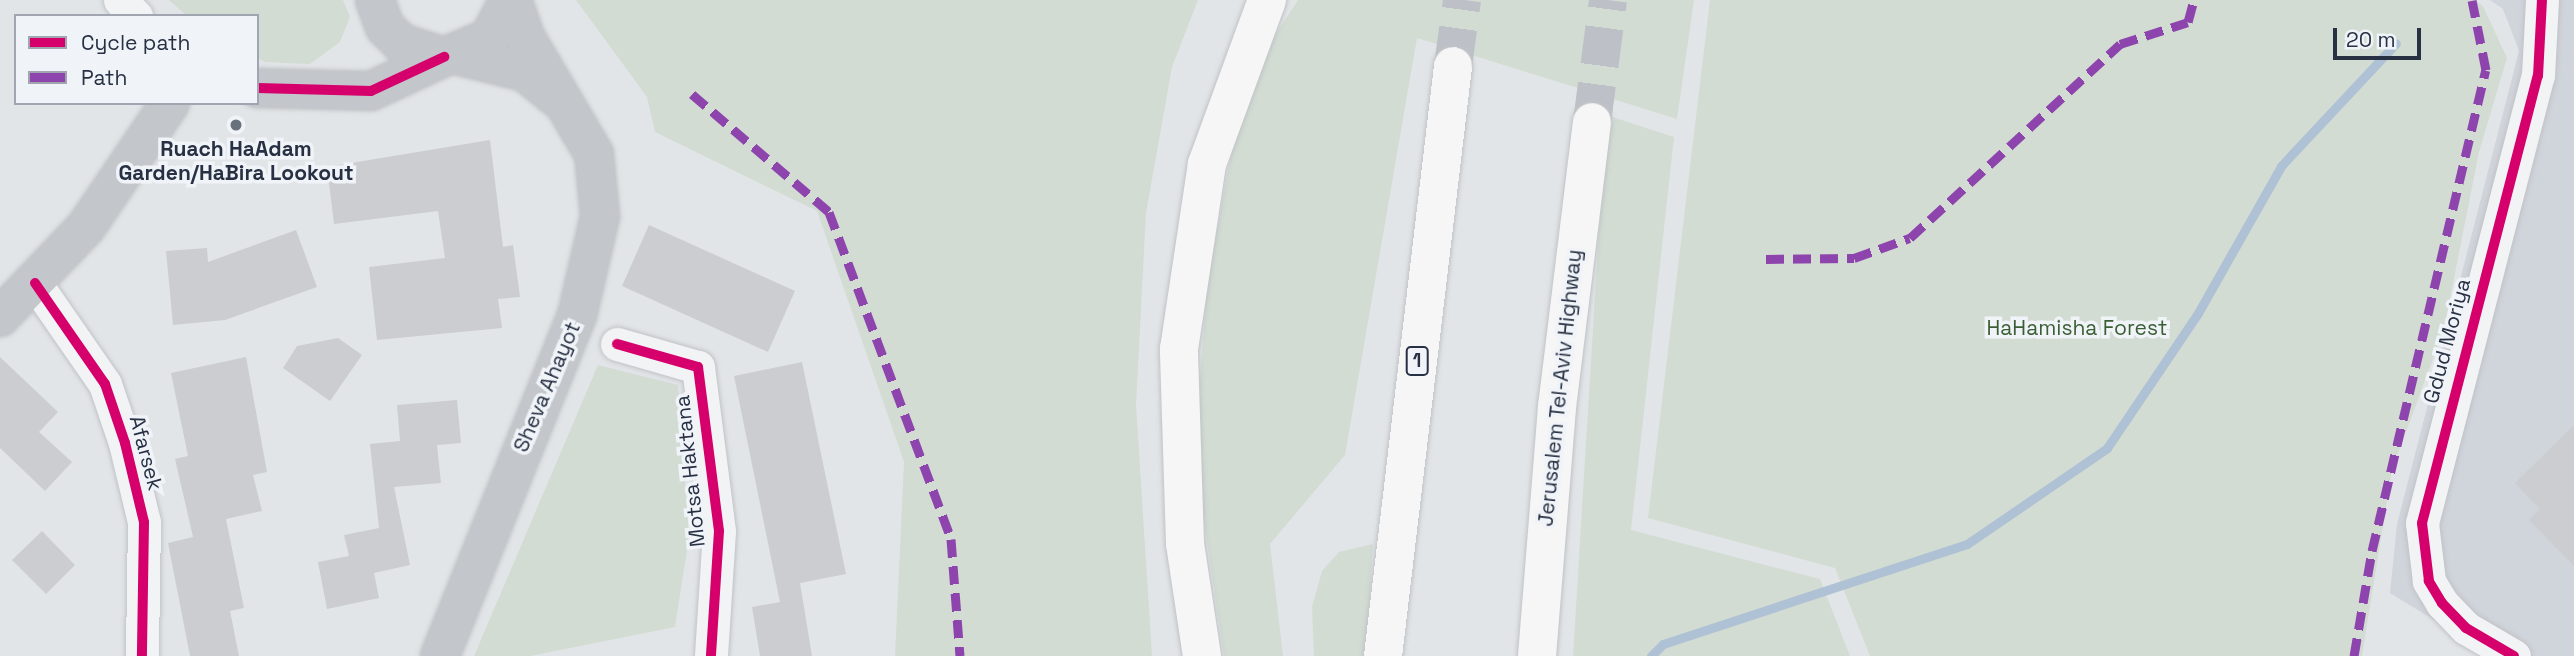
<!DOCTYPE html>
<html>
<head>
<meta charset="utf-8">
<style>
	body { margin:0 }
	#map { position:relative; width:2574px; height:656px; overflow:hidden; background:#e2e5e8; font-family:"Space Grotesk",sans-serif }
	div>[style] { position:absolute }
	.built>* { inset:0; background:#d0d4db }
	.green>* { inset:0; background:#d2dcd3 }
	.stream>* { height:9px; margin:-4.5px; padding:0 4.5px; transform-origin:4.5px; border-radius:4.5px; background:#afc1d4 }
	.building>* { inset:0; background:#cbcdd0 }
	.highway-tunnel>* { height:38px; margin-top:-19px; transform-origin:0; background:repeating-linear-gradient(90deg,#bdc1c7 0 38px,transparent 0 57px) }
	.roads { filter:drop-shadow(0 0 2px #c0c3c6) drop-shadow(0 0 2px #c0c3c6) }
	.street>* { height:33px; margin:-16.5px; padding:0 16.5px; transform-origin:16.5px; border-radius:16.5px; background:#f2f3f4 }
	.secondary>* { height:38px; margin:-19px; padding:0 19px; transform-origin:19px; border-radius:19px; background:#c3c6ca }
	.highway>* { height:38px; margin:-19px; padding:0 19px; transform-origin:19px; border-radius:19px; background:#f6f6f7 }
	.quiet>* { height:9px; margin-top:-4.5px; transform-origin:0; background:repeating-linear-gradient(90deg,#8e44ad 0 18px,transparent 0 27px) }
	.cycleway>* { height:10px; margin:-5px; padding:0 5px; transform-origin:5px; border-radius:5px; background:#d6006c }
	.dots>* { width:19px; height:19px; translate:-50% -50%; box-sizing:border-box; border:4px solid #f0f3f7; border-radius:50% }
	span { translate:-50% -50%; white-space:nowrap; text-align:center; line-height:1.15; -webkit-text-stroke:7px #f0f3f7; paint-order:stroke }
	.shield-label span { padding:2px 5px; background:#f0f3f7; border:2px solid; border-radius:5px; -webkit-text-stroke-width:0 }
	.shield-label { font-size:19px; color:#273143; font-weight:700 }
	.poi-label { font-size:21px; color:#273143; font-weight:700 }
	.park-label { font-size:21px; color:#3b5f34 }
	.street-label { font-size:21px; color:#273143 }
	.legend { position:absolute; left:14px; top:14px; width:245px; height:91px; box-sizing:border-box; background:#f0f3f7; border:2px solid #a0a5af; margin:0; padding:9px 12px; list-style:none; font-size:21px; color:#273143 }
	.legend li { display:flex; align-items:center; gap:14px; height:35px }
	.legend b { width:35px; border:2px solid #a0a5af }
	.scale { position:absolute; left:2333px; top:28px; width:88px; height:32px; box-sizing:border-box; border:4px solid #273143; border-top:0; padding-left:9px; font-size:21px; line-height:24px; white-space:nowrap; color:#273143; -webkit-text-stroke:5px #f0f3f7; paint-order:stroke }
</style>
</head>
<body>
<div id="map">
	<div class="built">
		<i style="clip-path:polygon(2490px 0,2574px 0,2574px 656px,2493px 656px,2390px 593px,2397px 524px,2519px 51px,2503px 9px)"></i>
	</div>
	<div class="green">
		<i style="clip-path:polygon(169px 0,343px 0,350px 17px,340px 42px,310px 64px,265px 62px,257px 58px,257px 16px,187px 16px)"></i>
		<i style="clip-path:polygon(576px 0,1198px 0,1172px 67px,1146px 213px,1136px 405px,1152px 656px,895px 656px,904px 462px,817px 211px,655px 132px,647px 97px)"></i>
		<i style="clip-path:polygon(1298px 0,1694px 0,1677px 119px,1417px 38px,1345px 455px,1270px 544px,1283px 656px,1224px 656px,1202px 507px,1198px 408px,1207px 286px,1233px 144px,1272px 40px)"></i>
		<i style="clip-path:polygon(1710px 0,2474px 0,2483px 6px,2507px 58px,2479px 152px,2444px 329px,2392px 470px,2362px 656px,1870px 656px,1835px 568px,1648px 518px)"></i>
		<i style="clip-path:polygon(1606px 115px,1674px 137px,1631px 530px,1820px 579px,1850px 656px,1573px 656px)"></i>
		<i style="clip-path:polygon(598px 365px,678px 385px,689px 537px,675px 627px,530px 656px,474px 656px)"></i>
		<i style="clip-path:polygon(1373px 544px,1366px 656px,1314px 656px,1312px 607px,1322px 571px,1339px 552px)"></i>
	</div>
	<div class="stream">
		<i style="left:1651px;top:656px;width:17px;rotate:-45deg"></i>
		<i style="left:1663px;top:644px;width:320px;rotate:-18.2deg"></i>
		<i style="left:1967px;top:544px;width:170px;rotate:-34.4deg"></i>
		<i style="left:2107px;top:448px;width:163px;rotate:-56deg"></i>
		<i style="left:2198px;top:313px;width:169px;rotate:-60.5deg"></i>
		<i style="left:2281px;top:166px;width:168px;rotate:-46.9deg"></i>
	</div>
	<div class="building">
		<i style="clip-path:polygon(490px 140px,503px 247px,513px 245px,520px 297px,498px 299px,502px 328px,377px 340px,369px 267px,445px 258px,438px 211px,334px 224px,327px 167px)"></i>
		<i style="clip-path:polygon(649px 225px,795px 291px,768px 352px,622px 286px)"></i>
		<i style="clip-path:polygon(296px 230px,317px 287px,225px 320px,173px 325px,166px 251px,207px 248px,208px 262px)"></i>
		<i style="clip-path:polygon(338px 338px,362px 355px,330px 401px,283px 368px,297px 346px)"></i>
		<i style="clip-path:polygon(0 357px,58px 412px,39px 432px,72px 462px,45px 491px,0 448px)"></i>
		<i style="clip-path:polygon(246px 357px,267px 472px,253px 475px,262px 511px,226px 519px,244px 608px,230px 611px,239px 656px,190px 656px,168px 543px,193px 537px,175px 459px,188px 456px,171px 373px)"></i>
		<i style="clip-path:polygon(802px 362px,846px 574px,800px 583px,812px 656px,760px 656px,752px 607px,780px 602px,734px 376px)"></i>
		<i style="clip-path:polygon(457px 400px,461px 443px,437px 445px,441px 483px,394px 487px,410px 565px,374px 573px,379px 598px,327px 609px,318px 562px,349px 556px,344px 535px,379px 528px,370px 444px,400px 441px,397px 405px)"></i>
		<i style="clip-path:polygon(2574px 425px,2574px 566px,2529px 520px,2540px 509px,2515px 483px)"></i>
		<i style="clip-path:polygon(42px 531px,75px 565px,46px 594px,12px 560px)"></i>
	</div>
	<div class="highway-tunnel">
		<i style="left:1453px;top:66px;width:67px;rotate:-82.2deg"></i>
		<i style="left:1592px;top:122px;width:123px;rotate:-82.5deg"></i>
	</div>
	<div class="roads">
		<div class="street">
			<i style="left:120px;top:0;width:23px;rotate:45deg"></i>
			<i style="left:35px;top:283px;width:123px;rotate:55.3deg"></i>
			<i style="left:105px;top:384px;width:62px;rotate:71.3deg"></i>
			<i style="left:125px;top:443px;width:81px;rotate:76.5deg"></i>
			<i style="left:144px;top:522px;width:134px;rotate:90.9deg"></i>
			<i style="left:617px;top:344px;width:84px;rotate:15.9deg"></i>
			<i style="left:698px;top:367px;width:165px;rotate:82.7deg"></i>
			<i style="left:719px;top:531px;width:125px;rotate:93.7deg"></i>
			<i style="left:2514px;top:656px;width:56px;rotate:-149.7deg"></i>
			<i style="left:2466px;top:628px;width:35px;rotate:-134deg"></i>
			<i style="left:2442px;top:603px;width:26px;rotate:-121deg"></i>
			<i style="left:2429px;top:581px;width:58px;rotate:-96.9deg"></i>
			<i style="left:2422px;top:523px;width:462px;rotate:-75.5deg"></i>
			<i style="left:2538px;top:76px;width:76px;rotate:-87deg"></i>
		</div>
		<div class="secondary">
			<i style="left:375px;top:0;width:29px;rotate:70deg"></i>
			<i style="left:385px;top:27px;width:23px;rotate:45deg"></i>
			<i style="left:401px;top:43px;width:45px;rotate:18deg"></i>
			<i style="left:444px;top:57px;width:49px;rotate:-22.9deg"></i>
			<i style="left:489px;top:38px;width:43px;rotate:-62.2deg"></i>
			<i style="left:457px;top:55px;width:70px;rotate:14deg"></i>
			<i style="left:525px;top:72px;width:40px;rotate:39deg"></i>
			<i style="left:257px;top:88px;width:114px;rotate:1.5deg"></i>
			<i style="left:371px;top:91px;width:81px;rotate:-25deg"></i>
			<i style="left:0;top:317px;width:124px;rotate:-46.3deg"></i>
			<i style="left:86px;top:227px;width:150px;rotate:-55.9deg"></i>
			<i style="left:440px;top:656px;width:367px;rotate:-68.1deg"></i>
			<i style="left:577px;top:316px;width:103px;rotate:-77deg"></i>
			<i style="left:600px;top:216px;width:62px;rotate:-95.5deg"></i>
			<i style="left:594px;top:154px;width:136px;rotate:-120.5deg"></i>
			<i style="left:525px;top:37px;width:39px;rotate:-109deg"></i>
		</div>
		<div class="highway">
			<i style="left:1202px;top:656px;width:113px;rotate:-98.6deg"></i>
			<i style="left:1185px;top:544px;width:195px;rotate:-91.8deg"></i>
			<i style="left:1179px;top:349px;width:187px;rotate:-81.4deg"></i>
			<i style="left:1207px;top:164px;width:175px;rotate:-69.9deg"></i>
			<i style="left:1383px;top:656px;width:594px;rotate:-83.23deg"></i>
			<i style="left:1537px;top:656px;width:250px;rotate:-85.4deg"></i>
			<i style="left:1557px;top:407px;width:287px;rotate:-83deg"></i>
		</div>
	</div>
	<div class="quiet">
		<i style="left:692px;top:94px;width:181px;rotate:40.7deg"></i>
		<i style="left:829px;top:212px;width:349px;rotate:69.5deg"></i>
		<i style="left:951px;top:539px;width:117px;rotate:85.6deg"></i>
		<i style="left:1766px;top:259px;width:88px;rotate:-0.7deg"></i>
		<i style="left:1854px;top:258px;width:59px;rotate:-19.7deg"></i>
		<i style="left:1910px;top:238px;width:286px;rotate:-42.7deg"></i>
		<i style="left:2120px;top:44px;width:71px;rotate:-17.9deg"></i>
		<i style="left:2188px;top:22px;width:23px;rotate:-75deg"></i>
		<i style="left:2354px;top:656px;width:107px;rotate:-80.3deg"></i>
		<i style="left:2372px;top:551px;width:494px;rotate:-76.7deg"></i>
		<i style="left:2486px;top:70px;width:71px;rotate:-101.3deg"></i>
	</div>
	<div class="cycleway">
		<i style="left:257px;top:88px;width:114px;rotate:1.5deg"></i>
		<i style="left:371px;top:91px;width:81px;rotate:-25deg"></i>
		<i style="left:35px;top:283px;width:123px;rotate:55.3deg"></i>
		<i style="left:105px;top:384px;width:62px;rotate:71.3deg"></i>
		<i style="left:125px;top:443px;width:81px;rotate:76.5deg"></i>
		<i style="left:144px;top:522px;width:134px;rotate:90.9deg"></i>
		<i style="left:617px;top:344px;width:84px;rotate:15.9deg"></i>
		<i style="left:698px;top:367px;width:165px;rotate:82.7deg"></i>
		<i style="left:719px;top:531px;width:125px;rotate:93.7deg"></i>
		<i style="left:2514px;top:656px;width:56px;rotate:-149.7deg"></i>
		<i style="left:2466px;top:628px;width:35px;rotate:-134deg"></i>
		<i style="left:2442px;top:603px;width:26px;rotate:-121deg"></i>
		<i style="left:2429px;top:581px;width:58px;rotate:-96.9deg"></i>
		<i style="left:2422px;top:523px;width:462px;rotate:-75.5deg"></i>
		<i style="left:2538px;top:76px;width:76px;rotate:-87deg"></i>
	</div>
	<div class="dots">
		<i style="left:236px;top:125px;background:#68707d"></i>
	</div>
	<div class="shield-label">
		<span style="left:1417px;top:361px">1</span>
	</div>
	<div class="poi-label">
		<span style="left:236px;top:161px">Ruach HaAdam<br>Garden/HaBira Lookout</span>
	</div>
	<div class="park-label">
		<span style="left:2077px;top:328px">HaHamisha Forest</span>
	</div>
	<div class="street-label">
		<span style="left:2447px;top:341px;rotate:-75deg">Gdud Moriya</span>
		<span style="left:547px;top:387px;rotate:-67deg">Sheva Ahayot</span>
		<span style="left:1560px;top:388px;rotate:-84deg">Jerusalem Tel-Aviv Highway</span>
		<span style="left:146px;top:453px;rotate:75deg">Afarsek</span>
		<span style="left:690px;top:471px;rotate:-96deg">Motsa Haktana</span>
	</div>
	<ul class="legend">
	<li><b style="height:9px;background:#d6006c"></b>Cycle path</li>
	<li><b style="height:9px;background:#8e44ad"></b>Path</li>
	</ul>
	<div class="scale">20 m</div>
</div>
</body>
</html>
